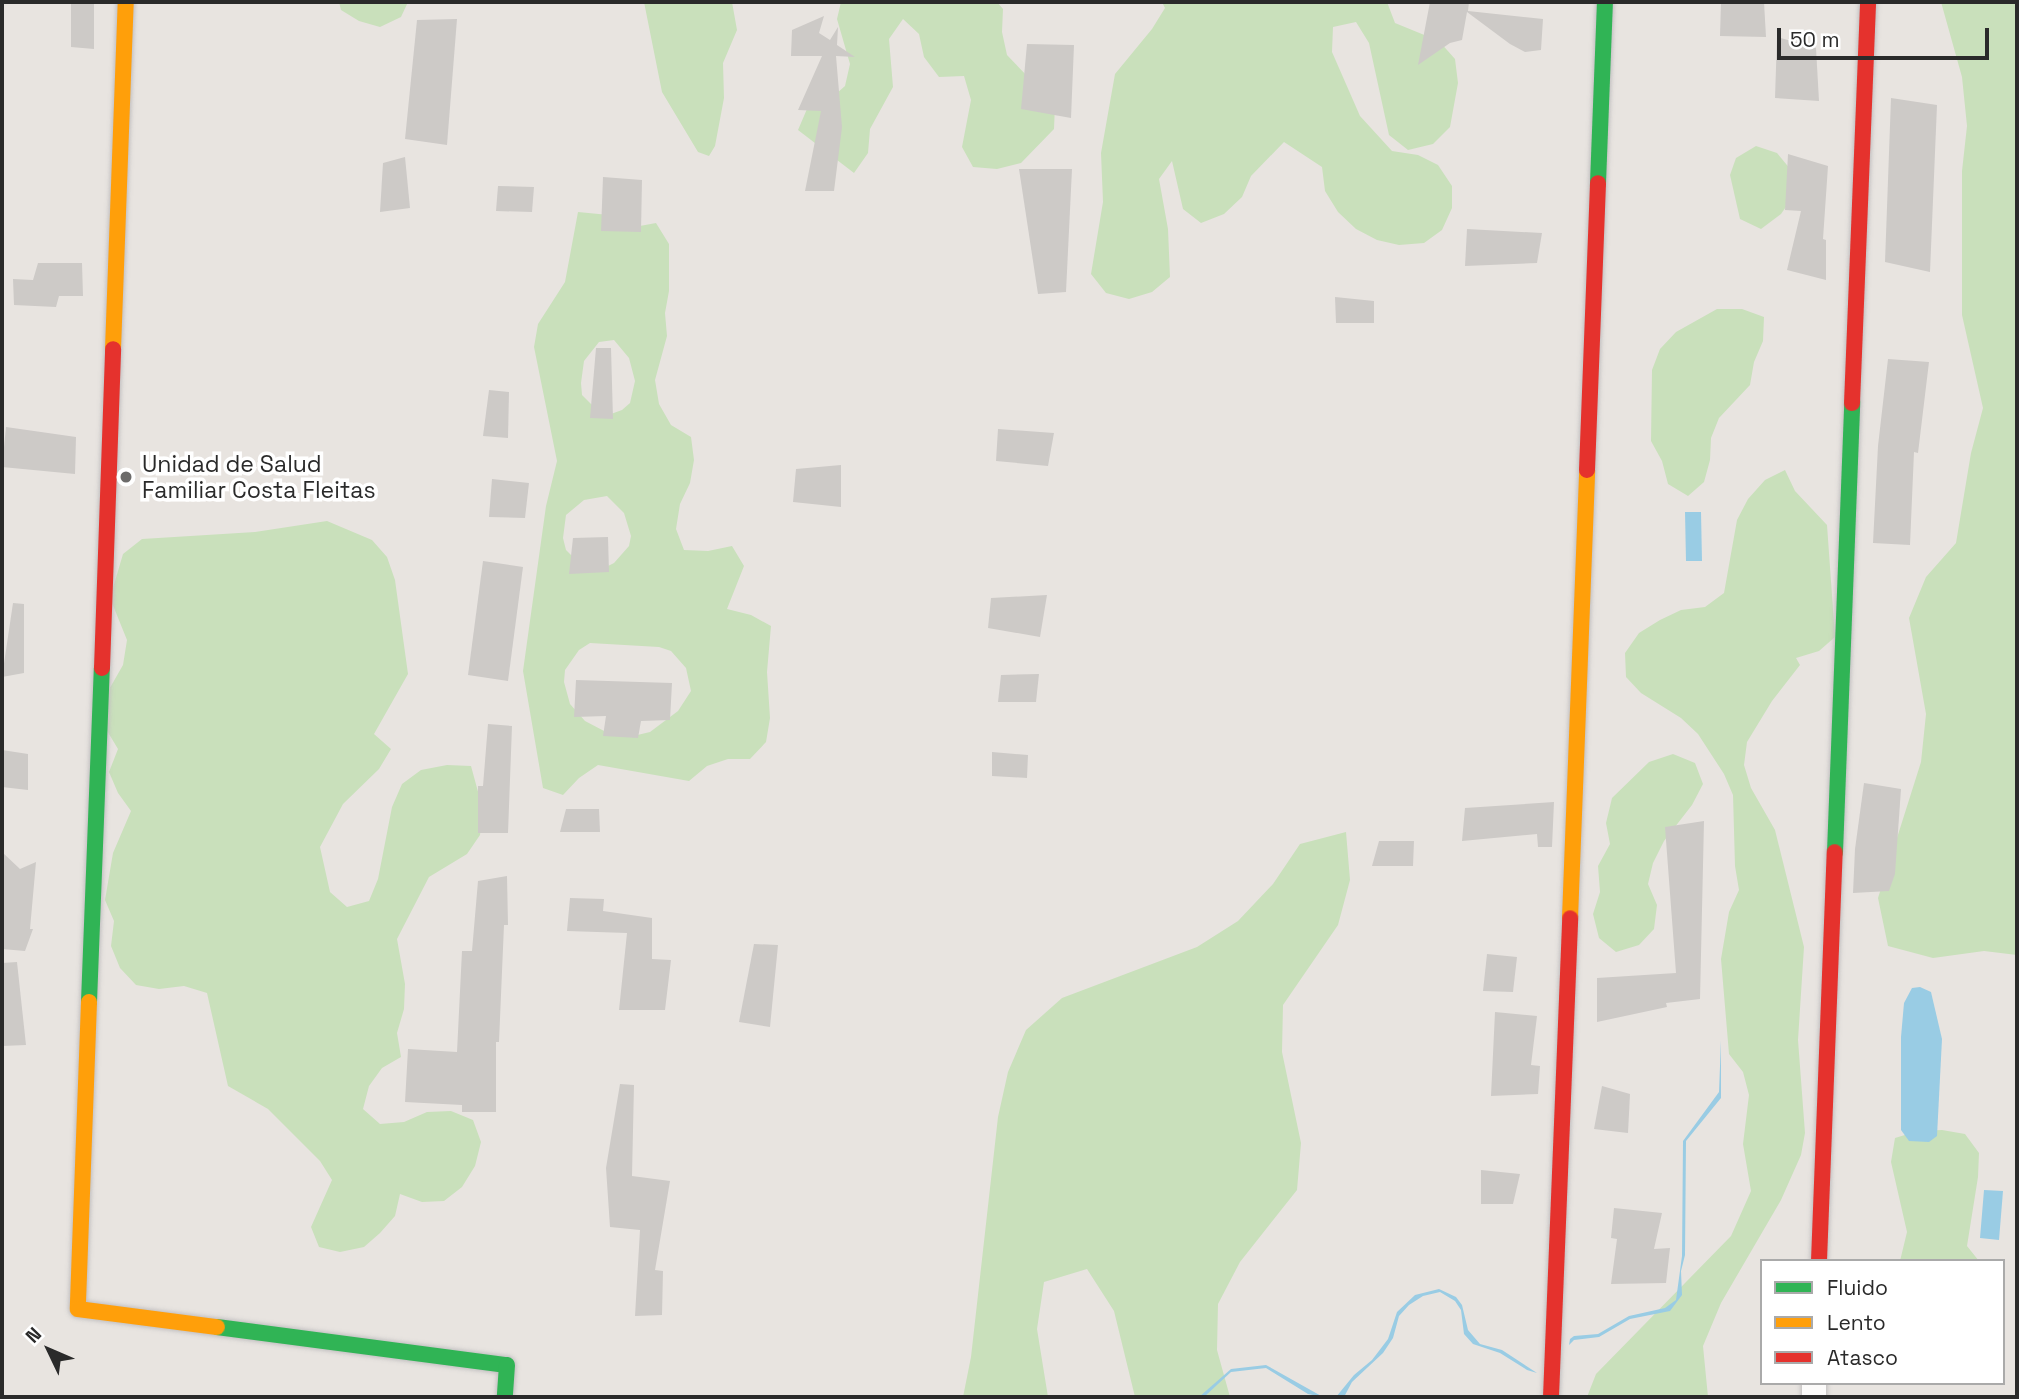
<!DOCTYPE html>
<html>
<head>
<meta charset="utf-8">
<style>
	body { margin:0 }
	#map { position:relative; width:2019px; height:1399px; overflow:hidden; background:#e8e4e0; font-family:"Space Grotesk",sans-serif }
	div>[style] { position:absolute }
	.green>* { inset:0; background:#c9e0bb }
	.water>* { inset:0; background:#99cce4 }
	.building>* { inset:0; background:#cdcac7 }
	.roads { filter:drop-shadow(0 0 2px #c2c0c1) drop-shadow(0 0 2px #c2c0c1) }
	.street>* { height:24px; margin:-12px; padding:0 12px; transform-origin:12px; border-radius:12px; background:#fcfbfa }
	.fast>* { height:16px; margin:-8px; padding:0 8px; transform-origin:8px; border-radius:8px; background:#30b455 }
	.slow>* { height:16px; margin:-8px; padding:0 8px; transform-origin:8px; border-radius:8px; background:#ff9f0a }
	.jam>* { height:16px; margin:-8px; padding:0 8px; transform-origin:8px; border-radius:8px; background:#e5322d }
	.dots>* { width:19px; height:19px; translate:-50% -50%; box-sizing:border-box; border:4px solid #fff; border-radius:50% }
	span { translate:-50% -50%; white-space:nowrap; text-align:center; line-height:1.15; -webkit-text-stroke:7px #fff; paint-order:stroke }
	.poi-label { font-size:23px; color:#2a2a2a }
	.left { translate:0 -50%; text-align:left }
	.frame { position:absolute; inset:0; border:4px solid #2a2a2a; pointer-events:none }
	.legend { position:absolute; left:1760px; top:1259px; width:245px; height:126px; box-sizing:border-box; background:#fff; border:2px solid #aaa; margin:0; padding:9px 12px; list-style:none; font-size:21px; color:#2a2a2a }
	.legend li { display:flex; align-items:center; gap:14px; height:35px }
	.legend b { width:35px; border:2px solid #aaa }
	.north { position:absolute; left:14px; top:1315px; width:70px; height:70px; -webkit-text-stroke:5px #fff; paint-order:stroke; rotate:314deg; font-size:19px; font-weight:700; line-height:28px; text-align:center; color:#2a2a2a }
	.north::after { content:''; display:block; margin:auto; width:24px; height:32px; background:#2a2a2a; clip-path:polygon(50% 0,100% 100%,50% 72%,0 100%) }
	.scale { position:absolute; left:1777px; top:28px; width:212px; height:32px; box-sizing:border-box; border:4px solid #2a2a2a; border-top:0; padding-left:9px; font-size:21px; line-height:24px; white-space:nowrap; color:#2a2a2a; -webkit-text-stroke:5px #fff; paint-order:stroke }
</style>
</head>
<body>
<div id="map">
	<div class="green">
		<i style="clip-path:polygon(339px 2px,408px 2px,401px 17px,380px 27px,359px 21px,341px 10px)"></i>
		<i style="clip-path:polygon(644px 2px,732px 2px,737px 30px,723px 63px,724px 98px,715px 146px,709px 156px,698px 152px,662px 92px)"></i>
		<i style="clip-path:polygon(841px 2px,997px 2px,1003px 9px,1002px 32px,1007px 55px,1055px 105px,1054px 129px,1021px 163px,997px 169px,973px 167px,962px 147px,971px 100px,964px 76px,939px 77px,924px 57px,919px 34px,903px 19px,889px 39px,893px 87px,870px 129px,868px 153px,854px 173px,798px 130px,807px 109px,828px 101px,845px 86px,850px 64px,837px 19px)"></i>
		<i style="clip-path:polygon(1162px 2px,1387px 2px,1395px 23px,1439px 41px,1455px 59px,1458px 83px,1450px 127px,1433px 144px,1408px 150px,1389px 135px,1369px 43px,1356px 22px,1333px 27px,1332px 52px,1360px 116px,1392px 151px,1418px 155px,1438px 165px,1452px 186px,1452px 208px,1442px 230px,1424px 243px,1399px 245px,1377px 240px,1356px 229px,1338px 212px,1325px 191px,1322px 167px,1284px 142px,1251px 176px,1242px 197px,1224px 214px,1201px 223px,1183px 209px,1172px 161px,1159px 179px,1168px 229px,1170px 277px,1152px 292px,1129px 299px,1106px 293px,1091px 274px,1103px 202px,1101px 153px,1115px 74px,1152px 29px,1165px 8px)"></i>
		<i style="clip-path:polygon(1941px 2px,2017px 2px,2017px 955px,1984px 951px,1933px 958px,1888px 946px,1878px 898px,1921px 762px,1926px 714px,1909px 618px,1926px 577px,1956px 543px,1971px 453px,1983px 408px,1962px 315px,1962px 171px,1967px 126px,1962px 77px)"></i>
		<i style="clip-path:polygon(1756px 146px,1777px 153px,1791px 170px,1795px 194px,1781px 214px,1761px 229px,1740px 219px,1730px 175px,1736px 158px)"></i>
		<i style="clip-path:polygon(evenodd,578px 212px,609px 215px,629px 228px,656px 223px,669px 244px,669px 291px,665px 313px,667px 336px,655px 380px,659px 404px,671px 425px,691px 437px,694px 460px,690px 483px,680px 504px,676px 529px,684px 550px,708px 551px,732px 546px,744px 566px,727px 609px,751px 615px,771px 626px,767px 672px,770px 718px,766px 742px,750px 759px,728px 759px,707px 766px,689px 781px,598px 765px,579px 778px,563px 795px,543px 788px,523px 671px,546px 506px,557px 461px,534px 347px,538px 324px,565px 282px,578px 212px,614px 340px,629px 358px,635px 381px,630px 403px,622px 410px,611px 414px,599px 412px,582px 395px,581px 383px,584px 361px,599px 342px,614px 340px,578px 212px,607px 496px,624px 513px,631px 536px,629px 546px,614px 563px,604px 568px,582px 566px,566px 550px,563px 538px,566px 515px,584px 500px,607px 496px,578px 212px,590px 643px,659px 647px,671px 651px,686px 668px,691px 691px,678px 711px,650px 732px,629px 737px,606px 732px,585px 721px,570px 704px,564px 682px,565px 670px,579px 650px,590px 643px)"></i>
		<i style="clip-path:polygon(1717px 309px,1742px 309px,1764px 317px,1763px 341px,1754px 362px,1750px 385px,1719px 418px,1711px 438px,1710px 460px,1704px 482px,1688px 496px,1668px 484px,1662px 461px,1651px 441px,1652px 370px,1660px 349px,1676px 332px)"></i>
		<i style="clip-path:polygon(1785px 470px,1795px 491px,1827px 525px,1835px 637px,1819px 651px,1796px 658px,1800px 665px,1772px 701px,1747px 742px,1744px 765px,1751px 788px,1775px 830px,1804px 947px,1798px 1040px,1805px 1133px,1801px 1155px,1781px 1200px,1721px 1303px,1703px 1346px,1708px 1397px,1587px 1397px,1596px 1374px,1731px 1236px,1751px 1191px,1743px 1144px,1749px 1095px,1743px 1072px,1729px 1054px,1721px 959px,1729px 912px,1739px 890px,1735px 866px,1733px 795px,1724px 774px,1698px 734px,1681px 718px,1641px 693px,1626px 677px,1625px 653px,1639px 633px,1660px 620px,1681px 610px,1705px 607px,1724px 593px,1737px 520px,1748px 499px,1765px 480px)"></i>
		<i style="clip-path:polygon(327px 521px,372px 540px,387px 557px,395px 580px,408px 674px,374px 734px,391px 749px,379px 769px,343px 804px,320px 847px,330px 892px,347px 907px,369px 901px,378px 879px,392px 807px,402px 784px,421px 770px,447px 765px,471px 766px,483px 810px,480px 835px,467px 854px,429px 877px,397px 939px,405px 984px,404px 1009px,397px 1033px,401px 1057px,382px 1068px,369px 1086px,363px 1109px,380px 1124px,404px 1122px,427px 1112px,451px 1111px,473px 1120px,481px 1142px,475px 1166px,462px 1187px,444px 1201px,422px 1202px,400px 1194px,395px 1216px,380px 1233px,364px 1247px,340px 1252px,319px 1247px,311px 1227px,332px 1180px,320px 1161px,268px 1109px,228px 1086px,207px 993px,184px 986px,159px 989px,136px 985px,120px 968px,111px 946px,114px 921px,105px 900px,113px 853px,131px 811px,118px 793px,109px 772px,118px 749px,106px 729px,99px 707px,123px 665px,127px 640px,110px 598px,123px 554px,142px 539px,255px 532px)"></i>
		<i style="clip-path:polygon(1673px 754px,1695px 763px,1703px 784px,1692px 805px,1664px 841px,1653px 863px,1648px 884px,1657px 905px,1654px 929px,1639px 945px,1616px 952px,1599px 938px,1593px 914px,1600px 892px,1598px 866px,1610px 844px,1606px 823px,1612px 798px,1649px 762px)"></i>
		<i style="clip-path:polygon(1346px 832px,1350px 880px,1338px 925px,1283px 1005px,1282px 1052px,1301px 1143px,1297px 1190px,1240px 1262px,1218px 1304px,1217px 1350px,1230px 1397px,1135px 1397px,1114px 1311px,1087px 1269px,1044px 1282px,1037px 1329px,1048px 1397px,963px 1397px,971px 1357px,998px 1117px,1008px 1072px,1026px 1030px,1062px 998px,1197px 947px,1238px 921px,1273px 884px,1300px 844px)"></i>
		<i style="clip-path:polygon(1942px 1130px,1965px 1134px,1979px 1153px,1978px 1177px,1967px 1246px,1979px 1261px,1900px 1261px,1907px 1232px,1891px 1162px,1895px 1138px,1918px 1131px)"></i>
	</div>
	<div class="water">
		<i style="clip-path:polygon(1685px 512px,1701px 512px,1702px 561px,1686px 561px)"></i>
		<i style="clip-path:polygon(1920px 987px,1931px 992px,1942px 1039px,1937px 1136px,1929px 1142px,1909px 1141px,1901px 1130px,1901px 1037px,1904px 1003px,1912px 988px)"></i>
		<i style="clip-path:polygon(1721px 1040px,1721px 1098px,1686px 1141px,1685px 1255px,1681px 1271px,1682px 1295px,1670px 1311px,1630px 1319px,1599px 1337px,1574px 1340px,1569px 1345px,1570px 1339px,1574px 1336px,1598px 1334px,1629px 1316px,1665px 1308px,1676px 1300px,1682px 1256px,1683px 1141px,1719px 1092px)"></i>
		<i style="clip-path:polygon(1984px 1190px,2003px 1191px,1999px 1240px,1980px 1238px)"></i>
		<i style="clip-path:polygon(1439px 1289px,1456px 1297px,1462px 1305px,1468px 1330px,1480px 1344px,1502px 1350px,1537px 1373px,1527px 1370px,1500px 1353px,1473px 1344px,1464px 1334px,1461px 1310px,1455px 1301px,1440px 1292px,1423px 1296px,1409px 1305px,1399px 1316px,1393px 1338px,1383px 1353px,1352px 1382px,1344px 1397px,1336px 1397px,1354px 1375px,1372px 1360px,1388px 1339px,1397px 1312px,1415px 1295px)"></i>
		<i style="clip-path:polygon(1266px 1365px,1323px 1397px,1308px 1394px,1266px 1368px,1231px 1372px,1204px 1397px,1199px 1397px,1231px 1369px)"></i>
	</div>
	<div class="building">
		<i style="clip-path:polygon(71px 2px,94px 2px,94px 49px,71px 47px)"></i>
		<i style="clip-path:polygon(1430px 2px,1469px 2px,1468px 11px,1543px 19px,1541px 50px,1525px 52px,1510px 44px,1467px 12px,1462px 40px,1450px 43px,1418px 65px)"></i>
		<i style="clip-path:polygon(1721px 2px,1764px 2px,1766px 37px,1720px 36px)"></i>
		<i style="clip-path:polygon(824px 16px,819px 33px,830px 40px,838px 27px,837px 45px,855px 57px,836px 56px,842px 127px,834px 191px,805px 191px,821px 111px,798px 110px,822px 56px,791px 56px,792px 30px)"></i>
		<i style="clip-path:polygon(457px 19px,447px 145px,405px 139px,417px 20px)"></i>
		<i style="clip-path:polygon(1777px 37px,1816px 48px,1819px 101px,1775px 98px)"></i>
		<i style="clip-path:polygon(1027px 44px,1074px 45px,1071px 118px,1021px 109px)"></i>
		<i style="clip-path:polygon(1891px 98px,1937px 105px,1930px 272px,1885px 262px)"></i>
		<i style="clip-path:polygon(1788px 154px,1828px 166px,1823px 239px,1826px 240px,1826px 280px,1787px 270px,1801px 211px,1785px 210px)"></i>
		<i style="clip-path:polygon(405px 157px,410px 208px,380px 212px,383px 163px)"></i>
		<i style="clip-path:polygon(1019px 169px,1072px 169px,1066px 292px,1038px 294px)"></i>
		<i style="clip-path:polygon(603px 177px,642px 180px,641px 232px,601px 231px)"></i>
		<i style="clip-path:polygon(498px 186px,534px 187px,532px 212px,496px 211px)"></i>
		<i style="clip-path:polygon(1467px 229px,1542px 233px,1537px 263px,1465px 266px)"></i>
		<i style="clip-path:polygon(38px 263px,82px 263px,83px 296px,59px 296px,56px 307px,14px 305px,13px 279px,33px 280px)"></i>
		<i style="clip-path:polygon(1335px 297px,1374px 301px,1374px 323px,1336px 323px)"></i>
		<i style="clip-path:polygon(596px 348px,611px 348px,613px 419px,590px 418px)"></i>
		<i style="clip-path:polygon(1888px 359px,1929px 362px,1918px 453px,1914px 452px,1910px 545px,1873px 543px,1878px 446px)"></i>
		<i style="clip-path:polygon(489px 390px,509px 392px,508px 438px,483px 436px)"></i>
		<i style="clip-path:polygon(6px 427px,76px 437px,75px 474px,2px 467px)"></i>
		<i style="clip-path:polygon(998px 429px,1054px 433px,1048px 466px,996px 461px)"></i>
		<i style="clip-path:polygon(841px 465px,841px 507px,793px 502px,796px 469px)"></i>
		<i style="clip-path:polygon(492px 479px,529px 483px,525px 518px,489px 517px)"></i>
		<i style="clip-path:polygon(608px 537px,609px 572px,569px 574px,573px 538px)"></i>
		<i style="clip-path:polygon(483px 561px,523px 567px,508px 681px,468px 675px)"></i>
		<i style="clip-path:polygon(1047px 595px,1040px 637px,988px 628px,991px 598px)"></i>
		<i style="clip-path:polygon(13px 603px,24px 604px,24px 673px,2px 677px)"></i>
		<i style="clip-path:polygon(1039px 674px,1036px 702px,998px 702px,1001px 675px)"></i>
		<i style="clip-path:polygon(576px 680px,672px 683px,670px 720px,641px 721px,638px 738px,603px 736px,606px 716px,574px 717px)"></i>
		<i style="clip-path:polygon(488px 724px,512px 726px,508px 833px,478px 833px,478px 786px,483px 786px)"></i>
		<i style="clip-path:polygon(2px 750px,28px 754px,28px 790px,2px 787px)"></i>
		<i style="clip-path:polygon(992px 752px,1028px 755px,1027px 778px,992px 776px)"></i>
		<i style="clip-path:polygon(1864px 783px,1901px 789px,1895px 874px,1889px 891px,1853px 893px,1855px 849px)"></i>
		<i style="clip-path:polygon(1554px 802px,1552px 847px,1538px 847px,1537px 834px,1462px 841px,1465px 808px)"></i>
		<i style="clip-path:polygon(566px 809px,599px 809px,600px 832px,560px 832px)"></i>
		<i style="clip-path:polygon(1704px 821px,1700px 999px,1666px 1003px,1667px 1007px,1597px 1022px,1597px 978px,1676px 973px,1665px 827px)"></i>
		<i style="clip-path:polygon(1379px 841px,1414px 841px,1413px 866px,1372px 866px)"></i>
		<i style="clip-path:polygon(2px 852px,20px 869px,36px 862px,30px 929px,33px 929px,25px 951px,2px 949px)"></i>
		<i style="clip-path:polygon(507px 876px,508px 925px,504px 925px,499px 1042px,496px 1042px,496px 1112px,462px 1112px,462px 1105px,405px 1102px,408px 1049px,457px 1052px,462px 951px,472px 951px,478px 881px)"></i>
		<i style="clip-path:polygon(570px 898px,604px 899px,603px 911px,652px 918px,652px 959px,671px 960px,665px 1010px,619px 1010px,627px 933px,567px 931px)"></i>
		<i style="clip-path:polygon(754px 944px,778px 945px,770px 1027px,739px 1022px)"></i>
		<i style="clip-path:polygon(1487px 954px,1517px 957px,1513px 992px,1483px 991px)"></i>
		<i style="clip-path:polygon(17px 962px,26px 1045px,2px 1046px,2px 963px)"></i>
		<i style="clip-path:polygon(1495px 1012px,1537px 1016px,1531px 1065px,1540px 1066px,1538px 1094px,1491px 1096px)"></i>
		<i style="clip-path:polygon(620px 1084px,634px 1085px,632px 1176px,670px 1181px,655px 1270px,663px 1271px,662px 1315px,635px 1316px,640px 1230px,610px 1227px,606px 1168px)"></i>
		<i style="clip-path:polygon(1602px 1086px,1630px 1094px,1628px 1133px,1594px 1129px)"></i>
		<i style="clip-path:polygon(1481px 1170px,1520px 1174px,1513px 1204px,1481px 1204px)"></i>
		<i style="clip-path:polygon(1614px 1208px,1662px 1213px,1654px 1249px,1670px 1248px,1666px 1283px,1611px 1284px,1617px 1239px,1611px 1238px)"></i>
	</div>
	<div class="roads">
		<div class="street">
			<i style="left:1814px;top:1397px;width:14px;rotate:-90deg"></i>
		</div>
		<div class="fast">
			<i style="left:1598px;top:183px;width:181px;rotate:-87.8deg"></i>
			<i style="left:1835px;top:852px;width:449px;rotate:-87.8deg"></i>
			<i style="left:89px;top:1002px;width:334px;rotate:-87.8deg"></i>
			<i style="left:217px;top:1327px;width:292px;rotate:7.5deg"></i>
			<i style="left:507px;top:1365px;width:32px;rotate:94deg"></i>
		</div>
		<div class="slow">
			<i style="left:113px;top:349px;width:347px;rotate:-87.9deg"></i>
			<i style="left:1570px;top:918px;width:448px;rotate:-87.8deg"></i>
			<i style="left:89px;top:1002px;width:307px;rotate:92.1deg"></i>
			<i style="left:78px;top:1309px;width:140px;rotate:7.4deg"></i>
		</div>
		<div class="jam">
			<i style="left:1852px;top:403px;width:401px;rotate:-87.7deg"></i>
			<i style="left:1587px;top:470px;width:287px;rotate:-87.8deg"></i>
			<i style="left:102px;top:668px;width:319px;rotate:-88deg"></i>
			<i style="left:1819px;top:1261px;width:409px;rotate:-87.8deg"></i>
			<i style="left:1551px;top:1397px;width:479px;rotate:-87.7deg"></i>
		</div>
	</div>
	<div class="dots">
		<i style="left:126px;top:477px;background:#6c6b6a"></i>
	</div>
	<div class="poi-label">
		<span class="left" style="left:142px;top:477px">Unidad de Salud<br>Familiar Costa Fleitas</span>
	</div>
	<div class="frame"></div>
	<ul class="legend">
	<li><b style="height:9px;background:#30b455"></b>Fluido</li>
	<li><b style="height:9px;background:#ff9f0a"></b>Lento</li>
	<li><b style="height:9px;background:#e5322d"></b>Atasco</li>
	</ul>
	<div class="north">N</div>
	<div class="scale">50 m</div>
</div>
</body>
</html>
